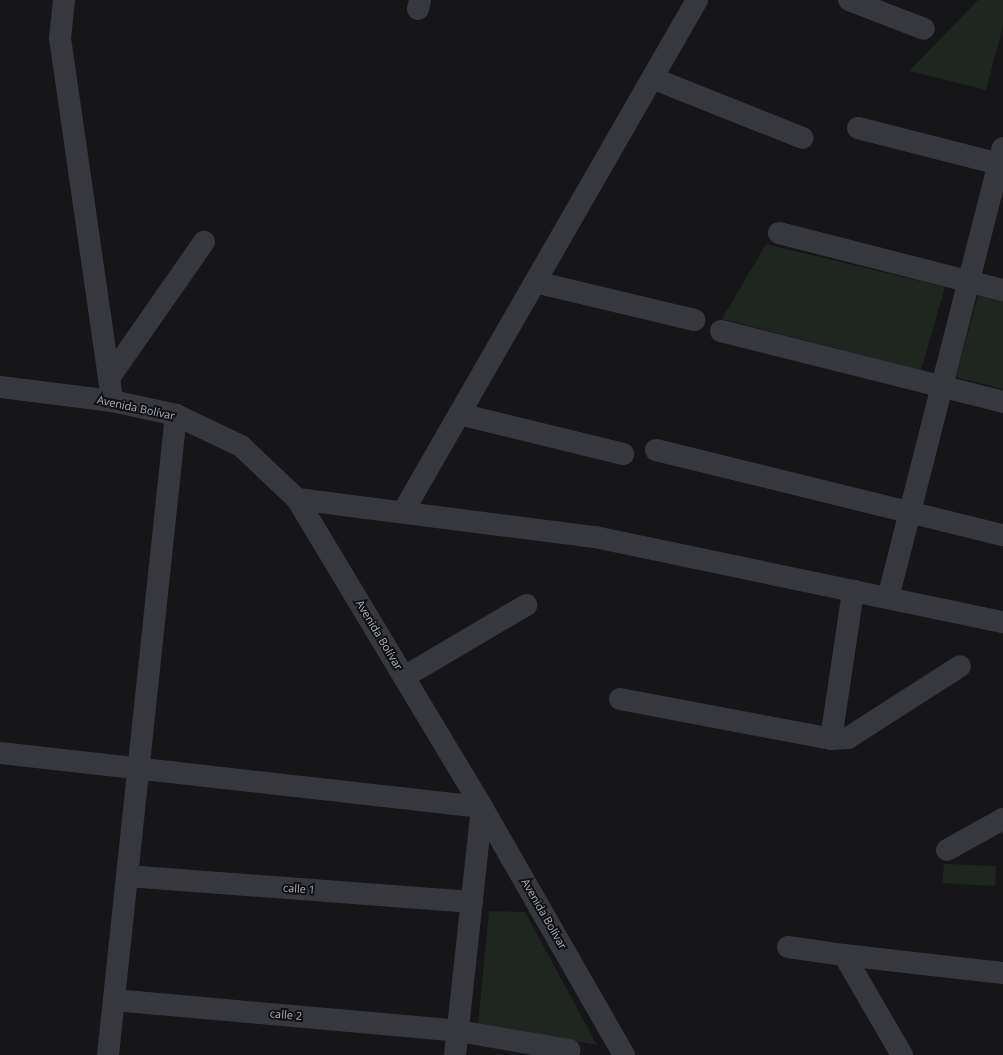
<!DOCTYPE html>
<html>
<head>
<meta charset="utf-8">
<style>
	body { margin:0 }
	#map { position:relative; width:1003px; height:1055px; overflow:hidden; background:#161618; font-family:"Open Sans",sans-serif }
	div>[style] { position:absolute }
	.green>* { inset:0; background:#1e261f }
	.minor>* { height:22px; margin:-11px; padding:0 11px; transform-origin:11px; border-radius:11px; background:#37383d }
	span { translate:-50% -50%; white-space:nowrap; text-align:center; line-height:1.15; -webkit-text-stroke:4px #111113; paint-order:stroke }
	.street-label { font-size:11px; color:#a8adb8 }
</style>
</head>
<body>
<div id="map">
	<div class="green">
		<i style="clip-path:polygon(978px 0,1003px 0,1003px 26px,986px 90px,909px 71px)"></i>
		<i style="clip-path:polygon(766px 244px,945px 287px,921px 370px,722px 319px)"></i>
		<i style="clip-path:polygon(978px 295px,1003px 301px,1003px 389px,956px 377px)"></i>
		<i style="clip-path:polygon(944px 864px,996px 866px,995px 886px,942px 883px)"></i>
		<i style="clip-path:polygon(489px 911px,525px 912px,597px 1045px,478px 1024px)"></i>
	</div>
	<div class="minor">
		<i style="left:64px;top:0;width:38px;rotate:96deg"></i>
		<i style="left:60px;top:38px;width:367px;rotate:81.8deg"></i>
		<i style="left:849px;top:0;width:80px;rotate:21.1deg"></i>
		<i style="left:418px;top:9px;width:9px;rotate:-77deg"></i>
		<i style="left:652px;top:78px;width:162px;rotate:21.7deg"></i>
		<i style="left:858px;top:128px;width:150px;rotate:14.3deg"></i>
		<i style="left:779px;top:233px;width:231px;rotate:14.3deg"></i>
		<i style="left:535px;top:282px;width:164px;rotate:13.4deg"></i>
		<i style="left:721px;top:331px;width:291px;rotate:14.1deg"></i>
		<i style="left:109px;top:378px;width:166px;rotate:-55.1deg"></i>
		<i style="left:0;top:387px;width:113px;rotate:7.1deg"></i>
		<i style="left:112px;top:401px;width:66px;rotate:12.3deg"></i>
		<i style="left:176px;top:415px;width:72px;rotate:25.5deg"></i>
		<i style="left:241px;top:446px;width:77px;rotate:43.4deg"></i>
		<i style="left:297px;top:499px;width:359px;rotate:59deg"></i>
		<i style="left:482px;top:807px;width:286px;rotate:60.2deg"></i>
		<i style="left:459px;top:414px;width:169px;rotate:13.7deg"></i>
		<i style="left:656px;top:450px;width:357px;rotate:13.8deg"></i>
		<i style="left:297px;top:499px;width:300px;rotate:7.3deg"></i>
		<i style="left:595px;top:537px;width:417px;rotate:11.8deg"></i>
		<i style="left:403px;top:512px;width:590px;rotate:-60.13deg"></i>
		<i style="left:888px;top:598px;width:464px;rotate:-75.7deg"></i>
		<i style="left:404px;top:677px;width:142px;rotate:-30.5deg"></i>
		<i style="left:620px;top:699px;width:215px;rotate:10.7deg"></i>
		<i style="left:831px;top:739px;width:17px;rotate:-3deg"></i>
		<i style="left:848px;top:738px;width:133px;rotate:-32.7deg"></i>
		<i style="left:831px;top:739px;width:150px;rotate:-81.5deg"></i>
		<i style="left:0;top:753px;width:485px;rotate:6.4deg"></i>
		<i style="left:482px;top:807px;width:249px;rotate:96.2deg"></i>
		<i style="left:947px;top:850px;width:64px;rotate:-29deg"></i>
		<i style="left:127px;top:876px;width:346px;rotate:4.3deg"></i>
		<i style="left:788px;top:947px;width:57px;rotate:8.1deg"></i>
		<i style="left:844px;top:955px;width:160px;rotate:6.5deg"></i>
		<i style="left:844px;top:955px;width:116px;rotate:59.9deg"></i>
		<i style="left:114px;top:1000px;width:345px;rotate:5.1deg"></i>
		<i style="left:458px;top:1031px;width:113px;rotate:9.7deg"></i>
		<i style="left:108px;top:1055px;width:644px;rotate:-83.94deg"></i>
	</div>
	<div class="street-label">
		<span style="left:136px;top:408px;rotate:12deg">Avenida Bolívar</span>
		<span style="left:379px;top:635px;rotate:59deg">Avenida Bolívar</span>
		<span style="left:299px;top:889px;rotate:4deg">calle 1</span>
		<span style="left:544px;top:914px;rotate:60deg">Avenida Bolívar</span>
		<span style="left:286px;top:1015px;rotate:5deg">calle 2</span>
	</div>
</div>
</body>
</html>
